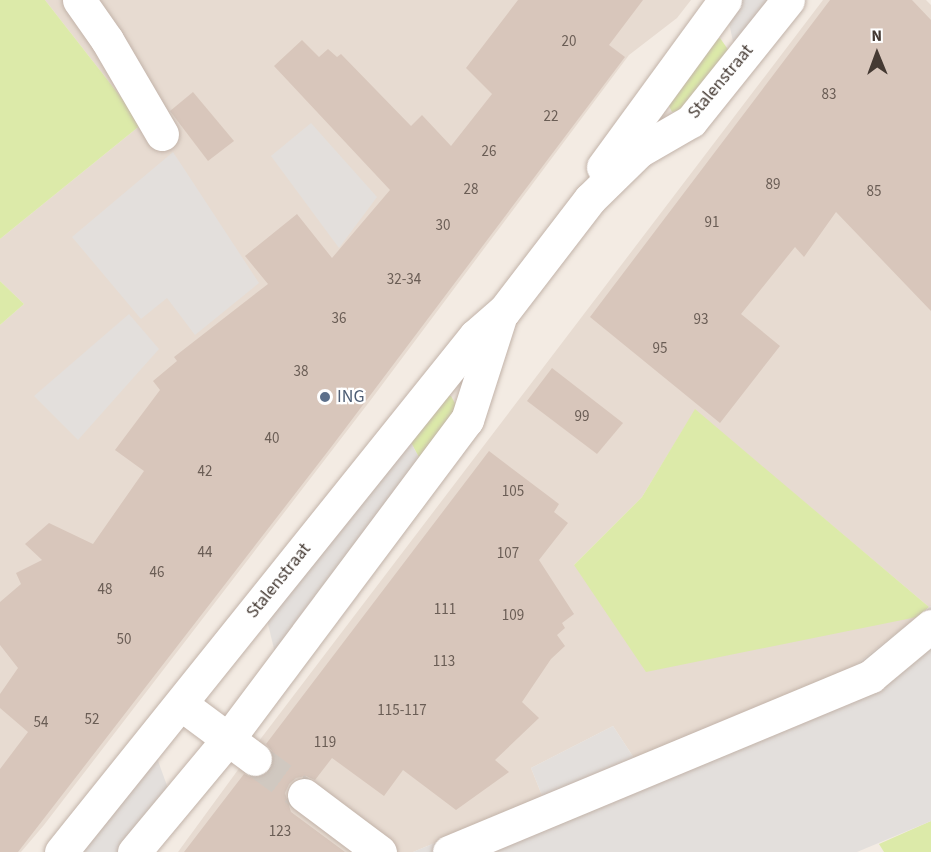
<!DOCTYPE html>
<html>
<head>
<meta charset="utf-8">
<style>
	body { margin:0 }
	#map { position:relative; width:931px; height:852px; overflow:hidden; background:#f3ebe3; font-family:"Source Sans 3",sans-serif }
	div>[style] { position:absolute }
	.residential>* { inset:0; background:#e7dbd1 }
	.green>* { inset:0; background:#dceaa9 }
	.parking>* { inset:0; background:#e3dfdc }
	.building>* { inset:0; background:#d8c6bb }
	.minor-tunnel>* { height:33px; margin-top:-16.5px; transform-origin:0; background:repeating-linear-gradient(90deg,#d0c8c0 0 33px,transparent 0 49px) }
	.roads { filter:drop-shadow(0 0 2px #c2b3a9) drop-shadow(0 0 2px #c2b3a9) }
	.minor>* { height:33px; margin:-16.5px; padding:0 16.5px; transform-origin:16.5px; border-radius:16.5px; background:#fff }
	.dots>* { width:16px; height:16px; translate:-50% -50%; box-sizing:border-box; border:3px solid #fff; border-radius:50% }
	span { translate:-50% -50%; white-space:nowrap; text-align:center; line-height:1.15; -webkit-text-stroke:4.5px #fff; paint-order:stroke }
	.number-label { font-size:15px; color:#6a5d55 }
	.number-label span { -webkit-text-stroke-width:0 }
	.street-label { font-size:18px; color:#453a33 }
	.service-label { font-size:18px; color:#4e5e75 }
	.left { translate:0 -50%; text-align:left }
	.north { position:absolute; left:847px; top:24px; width:60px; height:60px; -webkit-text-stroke:4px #fff; paint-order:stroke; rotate:359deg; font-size:16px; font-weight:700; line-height:24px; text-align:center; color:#453a33 }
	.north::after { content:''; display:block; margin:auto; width:21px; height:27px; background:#453a33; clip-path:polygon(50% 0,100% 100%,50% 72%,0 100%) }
</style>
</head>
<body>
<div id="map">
	<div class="residential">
		<i style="clip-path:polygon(45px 0,691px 0,677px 18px,629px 55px,373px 397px,44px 825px,21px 852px,0 852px,0 325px,24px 304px,0 281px,0 239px,142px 124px)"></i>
		<i style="clip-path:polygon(823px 0,926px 0,931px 5px,931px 606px,929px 607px,695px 410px,642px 497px,574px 565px,917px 617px,847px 672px,636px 761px,613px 726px,531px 768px,543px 798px,413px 852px,178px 852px,262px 737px)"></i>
	</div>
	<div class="green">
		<i style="clip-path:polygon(0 0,45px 0,142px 124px,0 239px)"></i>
		<i style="clip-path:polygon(720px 38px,729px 51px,690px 108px,672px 112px,666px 100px,709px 43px)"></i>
		<i style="clip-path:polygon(0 281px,24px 304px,0 325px)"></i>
		<i style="clip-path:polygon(440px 395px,451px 396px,457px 407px,423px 465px,408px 437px)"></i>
		<i style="clip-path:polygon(695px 409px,929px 607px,917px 617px,646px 672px,574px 565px,642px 497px)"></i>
		<i style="clip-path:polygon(931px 821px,931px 852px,884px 852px,879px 844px)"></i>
	</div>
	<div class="parking">
		<i style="clip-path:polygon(737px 0,774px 0,735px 51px,727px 13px)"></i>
		<i style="clip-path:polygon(311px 123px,377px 197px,339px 248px,271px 156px)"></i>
		<i style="clip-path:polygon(173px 152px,259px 283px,195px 335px,167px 298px,141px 319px,72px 237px)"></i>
		<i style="clip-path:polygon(129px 314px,159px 349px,78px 440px,34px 396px)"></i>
		<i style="clip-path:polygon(408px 437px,423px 465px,276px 657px,267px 620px)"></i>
		<i style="clip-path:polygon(931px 606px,931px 821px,857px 852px,413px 852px,543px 798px,531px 768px,613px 726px,636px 761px,847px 672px)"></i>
		<i style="clip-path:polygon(157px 758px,170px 794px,120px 852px,78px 852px)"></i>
	</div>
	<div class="building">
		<i style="clip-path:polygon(518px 0,643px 0,609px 45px,625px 57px,332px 446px,18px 852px,0 852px,0 769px,28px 732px,0 708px,0 694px,18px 668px,0 645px,0 602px,21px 584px,16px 573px,42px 560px,25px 544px,49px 523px,93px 544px,144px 471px,115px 450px,160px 390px,153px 381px,177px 361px,174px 357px,268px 284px,245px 256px,297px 214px,332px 258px,390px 190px,274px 66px,302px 40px,319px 57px,328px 49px,337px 57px,341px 54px,411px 126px,422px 115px,451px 146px,492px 94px,466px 68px)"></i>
		<i style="clip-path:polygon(830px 0,912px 0,931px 20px,931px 311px,836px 212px,804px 257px,795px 247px,741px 314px,780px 346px,720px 423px,590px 317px)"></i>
		<i style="clip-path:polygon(193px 92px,234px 141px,208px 161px,170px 111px)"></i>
		<i style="clip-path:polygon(552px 368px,623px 423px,597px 454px,527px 401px)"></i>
		<i style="clip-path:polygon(489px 451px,559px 504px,554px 512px,568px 523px,539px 560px,574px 614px,562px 623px,565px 628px,557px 635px,565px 646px,551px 659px,522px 702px,539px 718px,495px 760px,509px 772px,456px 810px,403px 770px,384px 796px,332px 758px,315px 780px,306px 776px,296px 778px,289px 784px,285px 793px,291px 812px,345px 852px,184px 852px,244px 774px,253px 778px,263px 776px,270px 771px,274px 761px,272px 751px,266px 744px)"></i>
	</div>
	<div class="minor-tunnel">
		<i style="left:255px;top:759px;width:61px;rotate:36.3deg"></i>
	</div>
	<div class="roads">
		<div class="minor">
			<i style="left:79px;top:0;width:49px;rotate:55deg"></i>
			<i style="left:107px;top:40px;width:109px;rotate:59.7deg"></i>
			<i style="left:603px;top:167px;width:207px;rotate:-53.9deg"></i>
			<i style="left:181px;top:704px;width:92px;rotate:36.6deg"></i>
			<i style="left:304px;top:795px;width:95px;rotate:36.9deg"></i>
			<i style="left:61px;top:852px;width:662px;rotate:-51.26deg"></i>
			<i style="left:475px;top:336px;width:38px;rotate:-41deg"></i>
			<i style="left:504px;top:311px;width:141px;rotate:-52.5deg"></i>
			<i style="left:590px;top:199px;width:69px;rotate:-44.4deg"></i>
			<i style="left:639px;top:151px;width:60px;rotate:-30deg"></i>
			<i style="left:691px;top:121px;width:155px;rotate:-51.3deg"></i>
			<i style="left:134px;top:852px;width:147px;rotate:-50.2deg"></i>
			<i style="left:228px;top:739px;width:399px;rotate:-53.2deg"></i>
			<i style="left:467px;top:420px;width:108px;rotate:-72.2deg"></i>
			<i style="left:449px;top:852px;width:457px;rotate:-22.6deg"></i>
			<i style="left:871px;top:676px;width:78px;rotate:-39.8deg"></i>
		</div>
	</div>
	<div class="dots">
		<i style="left:325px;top:397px;background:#5c6f8a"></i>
	</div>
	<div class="number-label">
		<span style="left:569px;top:42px">20</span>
		<span style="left:829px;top:95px">83</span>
		<span style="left:551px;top:117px">22</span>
		<span style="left:489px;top:152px">26</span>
		<span style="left:773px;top:185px">89</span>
		<span style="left:471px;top:190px">28</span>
		<span style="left:874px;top:192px">85</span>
		<span style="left:712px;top:223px">91</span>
		<span style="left:443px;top:226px">30</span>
		<span style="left:404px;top:280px">32-34</span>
		<span style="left:339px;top:319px">36</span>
		<span style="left:701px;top:320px">93</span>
		<span style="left:660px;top:349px">95</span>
		<span style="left:301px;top:372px">38</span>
		<span style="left:582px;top:417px">99</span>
		<span style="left:272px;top:439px">40</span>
		<span style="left:205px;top:472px">42</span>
		<span style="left:513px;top:492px">105</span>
		<span style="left:205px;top:553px">44</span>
		<span style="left:508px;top:554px">107</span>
		<span style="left:157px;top:573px">46</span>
		<span style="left:105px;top:590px">48</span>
		<span style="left:445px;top:610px">111</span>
		<span style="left:513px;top:616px">109</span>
		<span style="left:124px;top:640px">50</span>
		<span style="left:444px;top:662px">113</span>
		<span style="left:402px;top:711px">115-117</span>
		<span style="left:92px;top:720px">52</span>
		<span style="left:41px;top:723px">54</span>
		<span style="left:325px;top:743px">119</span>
		<span style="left:280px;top:832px">123</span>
	</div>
	<div class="street-label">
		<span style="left:721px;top:82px;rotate:-50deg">Stalenstraat</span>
		<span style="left:279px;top:581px;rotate:-51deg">Stalenstraat</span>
	</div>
	<div class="service-label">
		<span class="left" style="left:337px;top:397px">ING</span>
	</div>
	<div class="north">N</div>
</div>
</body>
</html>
